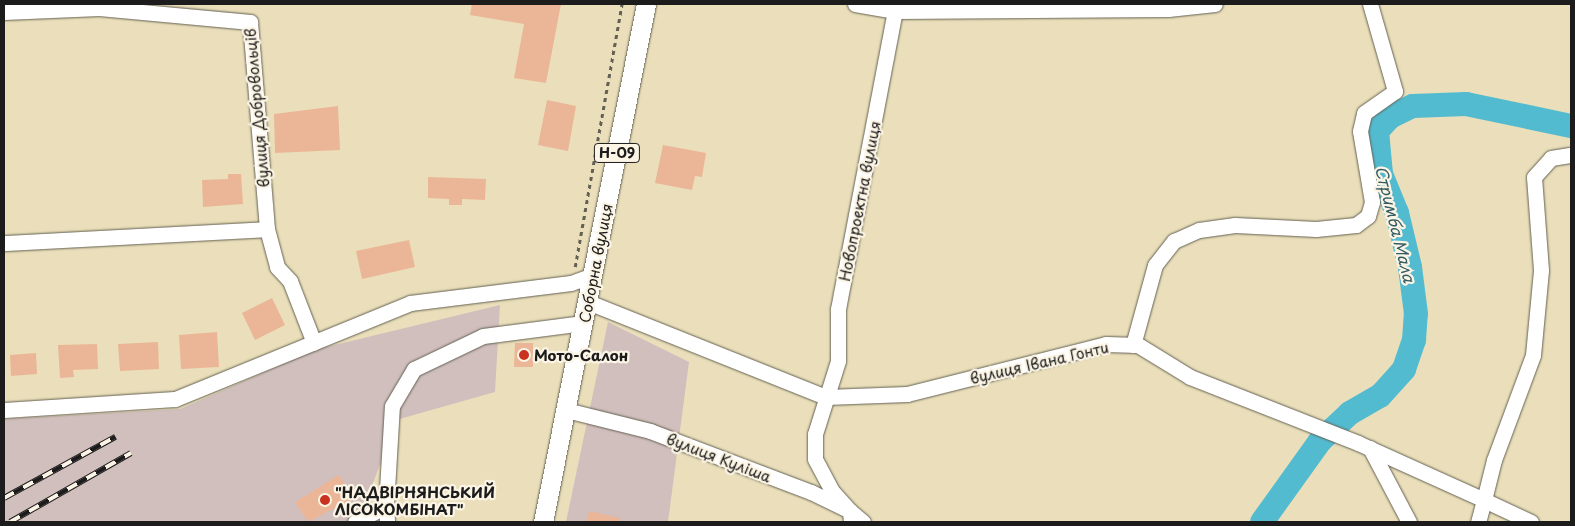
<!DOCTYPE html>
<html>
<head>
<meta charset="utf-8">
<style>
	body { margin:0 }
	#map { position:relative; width:1575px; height:526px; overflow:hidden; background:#eadfba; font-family:"Playpen Sans",sans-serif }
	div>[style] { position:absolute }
	.industrial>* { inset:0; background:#d1bfbd }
	.river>* { height:24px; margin:-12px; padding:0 12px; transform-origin:12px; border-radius:12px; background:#53bbd0 }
	.building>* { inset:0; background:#ebb697 }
	.path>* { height:2.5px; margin-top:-1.25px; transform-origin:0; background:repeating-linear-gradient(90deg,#646053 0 4px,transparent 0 8px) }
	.roads { filter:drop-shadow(0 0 1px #646053) drop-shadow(0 0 1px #646053) }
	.minor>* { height:15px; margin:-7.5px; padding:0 7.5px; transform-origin:7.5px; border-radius:7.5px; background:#fff }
	.major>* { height:19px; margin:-9.5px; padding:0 9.5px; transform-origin:9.5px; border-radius:9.5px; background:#fff }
	.rail>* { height:5.5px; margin-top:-2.75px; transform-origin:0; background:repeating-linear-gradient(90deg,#fcf5e5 0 11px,#1c1c1c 0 22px); box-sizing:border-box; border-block:1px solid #1c1c1c }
	.dots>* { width:14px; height:14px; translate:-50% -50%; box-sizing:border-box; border:2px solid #fcf5e5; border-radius:50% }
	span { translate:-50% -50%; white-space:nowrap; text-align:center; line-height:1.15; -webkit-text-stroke:4.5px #fcf5e5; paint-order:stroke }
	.shield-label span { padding:1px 4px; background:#fcf5e5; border:1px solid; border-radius:4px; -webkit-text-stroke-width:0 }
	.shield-label { font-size:14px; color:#1c1c1c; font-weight:700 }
	.street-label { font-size:15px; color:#1c1c1c }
	.poi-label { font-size:15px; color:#1c1c1c; font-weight:700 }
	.left { translate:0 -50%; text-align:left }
	.water-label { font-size:16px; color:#325c64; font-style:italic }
	.frame { position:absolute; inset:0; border:5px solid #1c1c1c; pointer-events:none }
</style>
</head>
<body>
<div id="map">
	<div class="industrial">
		<i style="clip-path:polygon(500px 305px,495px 392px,396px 420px,367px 500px,370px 522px,4px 522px,4px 419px,180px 409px,318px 349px)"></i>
		<i style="clip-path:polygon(608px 322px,689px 362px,668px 522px,566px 522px)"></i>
	</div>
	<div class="river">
		<i style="left:1262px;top:522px;width:100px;rotate:-54.4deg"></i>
		<i style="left:1320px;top:441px;width:41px;rotate:-43deg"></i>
		<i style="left:1350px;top:413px;width:34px;rotate:-30deg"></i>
		<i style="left:1380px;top:396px;width:36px;rotate:-48deg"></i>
		<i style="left:1404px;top:369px;width:31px;rotate:-71deg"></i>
		<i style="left:1414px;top:340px;width:26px;rotate:-86deg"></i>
		<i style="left:1416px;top:314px;width:47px;rotate:-97.3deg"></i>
		<i style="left:1410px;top:267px;width:56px;rotate:-103.5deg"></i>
		<i style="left:1397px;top:213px;width:42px;rotate:-112.3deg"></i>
		<i style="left:1381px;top:174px;width:43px;rotate:-95.3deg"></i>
		<i style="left:1377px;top:131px;width:19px;rotate:-47deg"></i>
		<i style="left:1390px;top:117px;width:25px;rotate:-26deg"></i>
		<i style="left:1413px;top:106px;width:53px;rotate:-2.2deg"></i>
		<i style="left:1466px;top:104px;width:107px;rotate:11.8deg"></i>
	</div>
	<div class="building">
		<i style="clip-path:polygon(472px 4px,561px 4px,546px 83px,514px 78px,524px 24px,470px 15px)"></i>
		<i style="clip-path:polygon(547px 100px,576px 106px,568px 151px,538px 145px)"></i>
		<i style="clip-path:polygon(338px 106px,340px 150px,275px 153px,274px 114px)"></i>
		<i style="clip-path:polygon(663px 145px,706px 153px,702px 177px,695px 176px,692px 190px,655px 183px)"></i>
		<i style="clip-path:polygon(228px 174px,241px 174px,243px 204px,203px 207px,202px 180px,228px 179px)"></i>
		<i style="clip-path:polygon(428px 177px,486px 179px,485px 200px,462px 199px,462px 205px,449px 205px,449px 199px,428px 198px)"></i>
		<i style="clip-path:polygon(409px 240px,415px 267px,362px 279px,356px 251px)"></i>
		<i style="clip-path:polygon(272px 298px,285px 325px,255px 340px,242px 313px)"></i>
		<i style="clip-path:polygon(217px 332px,219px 367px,181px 369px,179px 335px)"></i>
		<i style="clip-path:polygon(158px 342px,159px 369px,120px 371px,118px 344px)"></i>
		<i style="clip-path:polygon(515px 343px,533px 343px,533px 367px,514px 367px)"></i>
		<i style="clip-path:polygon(97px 344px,98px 369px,73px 370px,74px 377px,60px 378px,58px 345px)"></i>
		<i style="clip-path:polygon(36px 353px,37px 374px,11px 376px,10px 355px)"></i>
		<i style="clip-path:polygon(339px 475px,354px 498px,308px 522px,295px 502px)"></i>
		<i style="clip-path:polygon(589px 511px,620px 518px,619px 522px,586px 522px)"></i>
	</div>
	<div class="path">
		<i style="left:575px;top:267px;width:267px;rotate:-79.9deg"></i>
	</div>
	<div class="roads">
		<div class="minor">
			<i style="left:855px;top:4px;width:41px;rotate:9.9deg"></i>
			<i style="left:895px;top:11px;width:273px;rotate:-0.4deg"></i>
			<i style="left:1168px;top:9px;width:47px;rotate:-6.1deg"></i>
			<i style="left:4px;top:12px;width:95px;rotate:-2.4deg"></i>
			<i style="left:99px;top:8px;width:152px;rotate:5.3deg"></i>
			<i style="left:250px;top:22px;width:208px;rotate:85.3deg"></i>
			<i style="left:267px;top:229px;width:39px;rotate:75deg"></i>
			<i style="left:277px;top:267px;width:19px;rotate:47deg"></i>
			<i style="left:290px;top:281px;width:66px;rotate:68.8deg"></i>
			<i style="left:4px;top:243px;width:263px;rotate:-3deg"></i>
			<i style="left:588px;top:302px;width:256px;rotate:21.8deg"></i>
			<i style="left:826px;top:397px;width:81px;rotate:-2.1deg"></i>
			<i style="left:907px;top:394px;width:205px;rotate:-14.1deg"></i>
			<i style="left:1106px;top:344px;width:32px;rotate:2deg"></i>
			<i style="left:1138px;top:345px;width:61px;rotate:31.6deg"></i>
			<i style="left:1190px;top:377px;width:180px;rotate:21.4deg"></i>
			<i style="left:1358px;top:443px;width:138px;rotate:24.3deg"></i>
			<i style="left:1484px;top:500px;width:23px;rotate:105deg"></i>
			<i style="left:1133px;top:345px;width:83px;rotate:-74.6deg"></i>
			<i style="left:1155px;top:265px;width:31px;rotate:-52deg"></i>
			<i style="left:1174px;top:241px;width:27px;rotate:-24deg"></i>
			<i style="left:1199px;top:230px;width:36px;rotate:-8deg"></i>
			<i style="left:1235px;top:225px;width:81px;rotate:2.8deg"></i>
			<i style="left:1316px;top:229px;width:40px;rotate:-5.7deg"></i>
			<i style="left:1356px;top:225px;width:15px;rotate:-37deg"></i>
			<i style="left:1368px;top:216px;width:15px;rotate:-74deg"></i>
			<i style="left:1372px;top:202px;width:72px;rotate:-99.6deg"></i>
			<i style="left:1360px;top:131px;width:18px;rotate:-77deg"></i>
			<i style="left:1364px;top:113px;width:38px;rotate:-35deg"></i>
			<i style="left:1395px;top:91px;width:91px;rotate:-106deg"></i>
			<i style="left:4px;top:410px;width:171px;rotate:-3.7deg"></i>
			<i style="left:175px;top:399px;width:254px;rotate:-22.2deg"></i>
			<i style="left:410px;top:303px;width:162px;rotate:-7.1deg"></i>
			<i style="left:571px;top:283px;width:23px;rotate:-20deg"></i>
			<i style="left:566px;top:410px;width:87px;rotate:14deg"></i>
			<i style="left:650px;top:431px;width:172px;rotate:20.8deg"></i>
			<i style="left:811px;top:492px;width:43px;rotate:26deg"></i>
			<i style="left:850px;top:511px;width:17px;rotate:40deg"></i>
			<i style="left:1370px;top:448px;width:84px;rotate:62.2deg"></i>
			<i style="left:386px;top:506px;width:16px;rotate:86deg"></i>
			<i style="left:355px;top:522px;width:35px;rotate:-27deg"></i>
			<i style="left:386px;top:506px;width:100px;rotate:-86.6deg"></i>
			<i style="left:392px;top:406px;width:43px;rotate:-59.3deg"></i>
			<i style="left:414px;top:369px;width:76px;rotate:-25.6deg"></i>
			<i style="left:483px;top:336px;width:101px;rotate:-7.4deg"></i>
			<i style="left:851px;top:522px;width:11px;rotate:-95deg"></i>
			<i style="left:850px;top:511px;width:27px;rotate:-132deg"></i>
			<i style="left:832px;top:491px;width:36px;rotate:-118deg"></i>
			<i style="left:815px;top:459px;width:25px;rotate:-90deg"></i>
			<i style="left:815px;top:434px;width:77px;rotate:-72.5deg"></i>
			<i style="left:838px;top:361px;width:52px;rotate:-90deg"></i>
			<i style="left:838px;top:309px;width:310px;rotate:-79.2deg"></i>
			<i style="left:1531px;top:522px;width:52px;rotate:-154.9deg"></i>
			<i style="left:1484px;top:500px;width:41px;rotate:-76deg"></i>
			<i style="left:1494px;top:460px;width:112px;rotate:-69.6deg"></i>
			<i style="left:1533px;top:355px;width:85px;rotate:-84.6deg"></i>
			<i style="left:1541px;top:270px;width:93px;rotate:-94.3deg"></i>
			<i style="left:1534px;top:177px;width:25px;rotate:-48deg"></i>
			<i style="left:1551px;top:158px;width:19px;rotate:-9deg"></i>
		</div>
		<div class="major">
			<i style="left:543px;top:522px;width:528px;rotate:-78.75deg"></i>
		</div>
	</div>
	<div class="rail">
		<i style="left:4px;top:498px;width:127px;rotate:-28.8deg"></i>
		<i style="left:10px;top:522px;width:139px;rotate:-29.7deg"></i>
	</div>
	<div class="dots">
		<i style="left:524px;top:355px;background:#c8321e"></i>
		<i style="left:325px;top:500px;background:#c8321e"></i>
	</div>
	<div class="shield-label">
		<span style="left:617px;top:153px">Н-09</span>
	</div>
	<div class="street-label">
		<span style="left:256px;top:108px;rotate:-95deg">вулиця Добровольців</span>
		<span style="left:859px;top:201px;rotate:-79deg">Новопроектна вулиця</span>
		<span style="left:595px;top:263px;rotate:-79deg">Соборна вулиця</span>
		<span style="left:1039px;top:362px;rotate:-13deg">вулиця Івана Гонти</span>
		<span style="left:719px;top:457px;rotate:21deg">вулиця Куліша</span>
	</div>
	<div class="poi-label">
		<span class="left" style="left:534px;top:355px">Мото-Салон</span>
		<span class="left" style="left:335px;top:500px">"НАДВІРНЯНСЬКИЙ<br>ЛІСОКОМБІНАТ"</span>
	</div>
	<div class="water-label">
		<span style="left:1396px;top:224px;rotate:76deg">Стримба Мала</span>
	</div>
	<div class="frame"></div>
</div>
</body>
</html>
